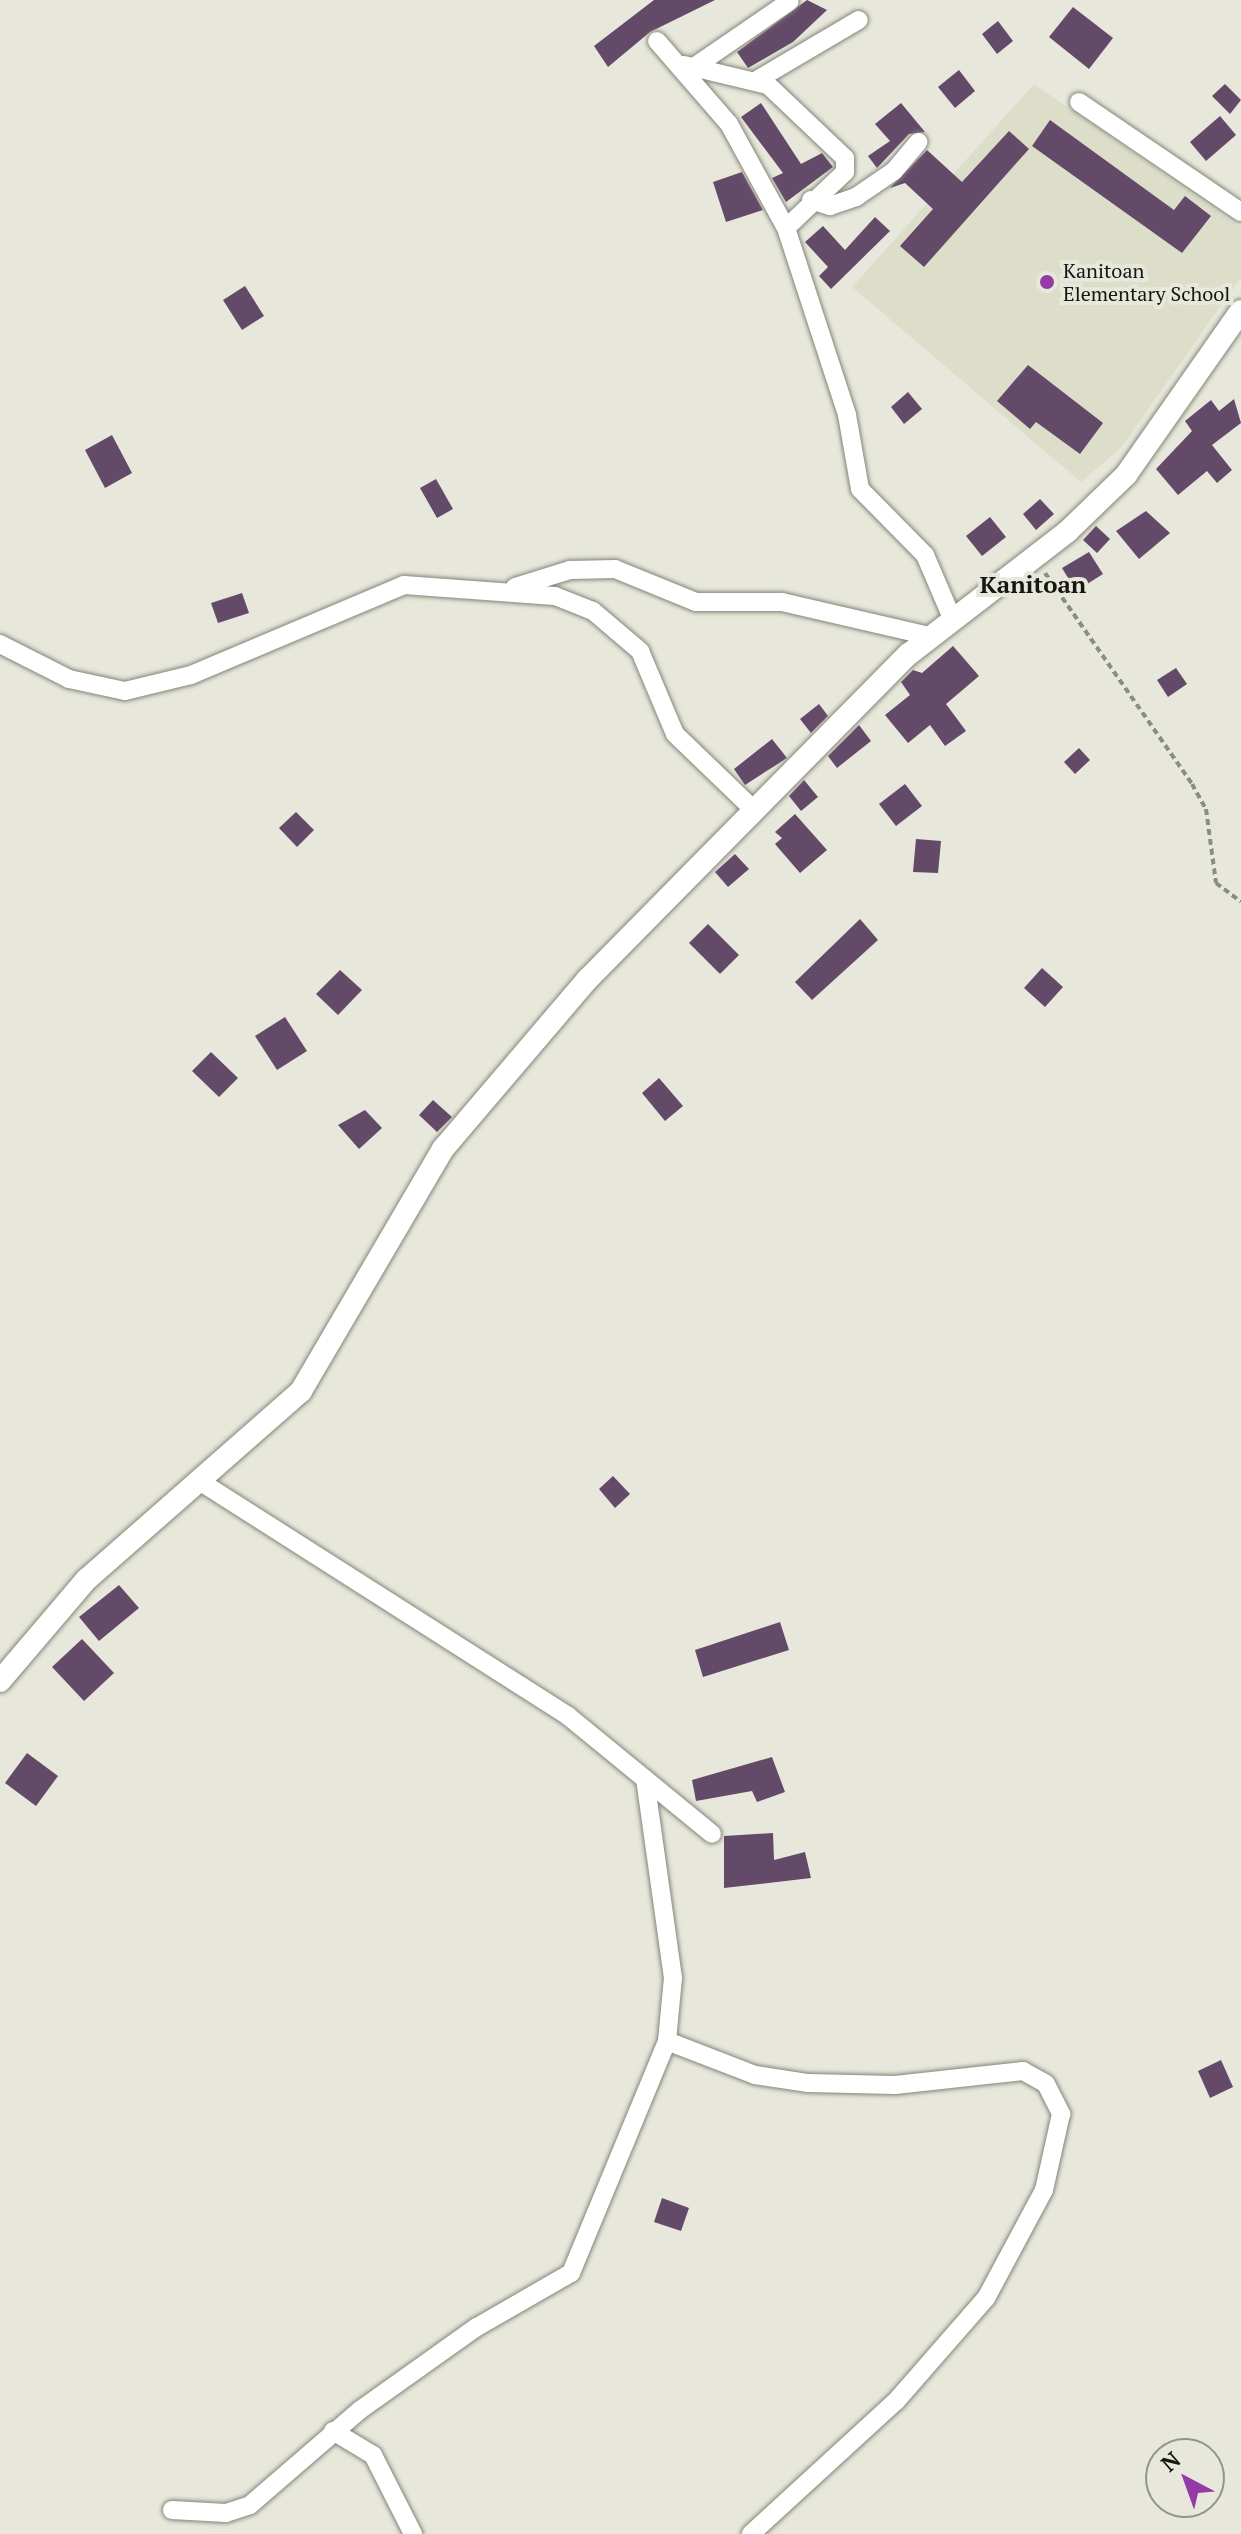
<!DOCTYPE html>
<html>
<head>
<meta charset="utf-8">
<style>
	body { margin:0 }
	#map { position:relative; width:1241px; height:2534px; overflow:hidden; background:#e7e8db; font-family:"PT Serif",serif }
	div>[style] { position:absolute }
	.built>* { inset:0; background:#dddeca }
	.building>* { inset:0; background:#634a69 }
	.path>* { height:4px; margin-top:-2px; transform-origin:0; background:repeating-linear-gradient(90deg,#8b8c83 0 6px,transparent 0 10px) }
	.roads { filter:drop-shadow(0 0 2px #848479) drop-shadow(0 0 2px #848479) }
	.minor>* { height:18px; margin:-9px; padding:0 9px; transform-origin:9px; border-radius:9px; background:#fff }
	.tertiary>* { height:22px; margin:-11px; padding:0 11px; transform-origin:11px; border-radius:11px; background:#fff }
	.dots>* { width:22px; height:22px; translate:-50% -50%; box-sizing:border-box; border:4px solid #e7e8db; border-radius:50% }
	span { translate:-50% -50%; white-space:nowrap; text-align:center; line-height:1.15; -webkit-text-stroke:8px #e7e8db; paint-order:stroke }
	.poi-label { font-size:20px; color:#161612 }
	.left { translate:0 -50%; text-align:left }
	.quarter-label { font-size:24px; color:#161612; font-weight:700 }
	.north { position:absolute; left:1145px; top:2438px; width:80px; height:80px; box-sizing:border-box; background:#e7e8db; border:2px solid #93948b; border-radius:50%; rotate:319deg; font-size:22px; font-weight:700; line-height:32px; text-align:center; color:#161612 }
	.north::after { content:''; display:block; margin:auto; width:28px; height:36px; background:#933ba7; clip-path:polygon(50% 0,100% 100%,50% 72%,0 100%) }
</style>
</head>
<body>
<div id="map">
	<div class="built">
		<i style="clip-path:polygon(1034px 84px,1241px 228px,1241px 277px,1121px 448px,1081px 482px,852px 287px)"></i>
	</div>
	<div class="building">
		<i style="clip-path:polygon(654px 0,715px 0,650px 32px,608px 67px,594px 46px)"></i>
		<i style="clip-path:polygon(807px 0,827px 10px,793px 42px,748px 68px,737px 52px)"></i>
		<i style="clip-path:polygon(1073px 7px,1113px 38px,1089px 69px,1049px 37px)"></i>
		<i style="clip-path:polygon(998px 21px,1013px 41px,997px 54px,982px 34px)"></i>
		<i style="clip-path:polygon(959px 70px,975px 91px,955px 108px,938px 87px)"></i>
		<i style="clip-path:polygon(1225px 84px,1241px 100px,1230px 114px,1212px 96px)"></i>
		<i style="clip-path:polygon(761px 103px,801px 164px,822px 153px,833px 167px,786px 202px,772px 178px,783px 173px,741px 117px)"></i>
		<i style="clip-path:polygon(901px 103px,925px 132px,909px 134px,877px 168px,868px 156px,890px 141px,875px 124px)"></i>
		<i style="clip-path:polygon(1220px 116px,1236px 135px,1206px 161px,1190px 142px)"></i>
		<i style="clip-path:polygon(1050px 120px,1174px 210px,1185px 196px,1211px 216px,1182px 253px,1032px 146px)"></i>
		<i style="clip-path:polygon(1009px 131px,1029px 149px,924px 267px,900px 246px,933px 209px,905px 183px,890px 188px,927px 150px,962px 182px)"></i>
		<i style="clip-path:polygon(742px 172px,763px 210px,726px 222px,713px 182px)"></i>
		<i style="clip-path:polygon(875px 217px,890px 231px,831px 289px,819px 276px,828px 267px,805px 242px,823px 226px,845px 250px)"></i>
		<i style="clip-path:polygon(245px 286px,264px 316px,242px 330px,223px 300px)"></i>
		<i style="clip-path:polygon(1028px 365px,1103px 423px,1080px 454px,1036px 422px,1030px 429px,997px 401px)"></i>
		<i style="clip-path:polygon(908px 392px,922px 409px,904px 424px,891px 407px)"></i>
		<i style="clip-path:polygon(1234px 399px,1241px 423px,1212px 445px,1232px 470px,1217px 483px,1207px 471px,1178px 495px,1156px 469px,1192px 431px,1185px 421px,1211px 400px,1219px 411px)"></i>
		<i style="clip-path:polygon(112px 435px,132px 473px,105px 488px,85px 450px)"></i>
		<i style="clip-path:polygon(436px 479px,453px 509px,437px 518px,420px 488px)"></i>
		<i style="clip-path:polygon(1040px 499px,1054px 514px,1036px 530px,1023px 514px)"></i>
		<i style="clip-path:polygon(1146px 511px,1170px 533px,1139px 559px,1116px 531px)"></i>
		<i style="clip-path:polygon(990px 517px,1006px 537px,982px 556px,966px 536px)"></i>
		<i style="clip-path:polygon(1096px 526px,1110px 539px,1097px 553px,1083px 540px)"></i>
		<i style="clip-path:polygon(1089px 552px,1103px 574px,1076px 591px,1062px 568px)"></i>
		<i style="clip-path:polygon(242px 593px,249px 613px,218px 623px,211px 603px)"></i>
		<i style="clip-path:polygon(953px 646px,979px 676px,946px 704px,966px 731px,945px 746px,930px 725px,908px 743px,885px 715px,910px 695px,901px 682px,913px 670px,922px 673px)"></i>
		<i style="clip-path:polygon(1176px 668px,1187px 684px,1168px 697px,1157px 680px)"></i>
		<i style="clip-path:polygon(819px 704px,828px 716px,811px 733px,800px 719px)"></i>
		<i style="clip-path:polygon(859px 725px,871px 741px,837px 768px,828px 756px)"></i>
		<i style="clip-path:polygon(772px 739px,787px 758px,745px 785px,734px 769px)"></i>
		<i style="clip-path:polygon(1079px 748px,1090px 760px,1075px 774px,1064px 762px)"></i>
		<i style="clip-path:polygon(804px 780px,818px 797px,801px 811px,789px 796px)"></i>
		<i style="clip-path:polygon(905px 784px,922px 806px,896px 826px,879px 804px)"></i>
		<i style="clip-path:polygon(296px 812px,314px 830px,297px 847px,279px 828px)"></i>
		<i style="clip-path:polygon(795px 814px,827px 850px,800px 873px,775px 844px,782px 838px,775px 832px)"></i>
		<i style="clip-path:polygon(916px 839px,941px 841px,938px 873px,913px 872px)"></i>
		<i style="clip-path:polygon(735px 854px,749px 869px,728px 887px,715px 872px)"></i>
		<i style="clip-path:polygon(860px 919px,878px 940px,812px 1000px,795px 982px)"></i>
		<i style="clip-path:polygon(708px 924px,739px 955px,720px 974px,689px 943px)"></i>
		<i style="clip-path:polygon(1042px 968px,1063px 987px,1045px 1007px,1024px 988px)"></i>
		<i style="clip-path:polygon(340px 970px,362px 990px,338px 1015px,316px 994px)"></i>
		<i style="clip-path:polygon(285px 1017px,307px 1051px,277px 1070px,255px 1036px)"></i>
		<i style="clip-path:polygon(211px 1052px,238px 1078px,219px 1097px,192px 1071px)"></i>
		<i style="clip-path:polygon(659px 1078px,683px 1106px,665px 1121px,642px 1093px)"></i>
		<i style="clip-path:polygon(433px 1100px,452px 1117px,437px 1132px,419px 1115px)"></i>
		<i style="clip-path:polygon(365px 1110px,382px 1128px,359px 1149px,338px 1125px)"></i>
		<i style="clip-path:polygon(613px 1476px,630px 1494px,615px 1508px,599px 1489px)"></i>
		<i style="clip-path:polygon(119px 1585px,139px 1608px,99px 1641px,79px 1617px)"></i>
		<i style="clip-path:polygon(780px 1622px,789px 1650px,703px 1677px,695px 1650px)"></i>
		<i style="clip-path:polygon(82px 1639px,114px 1673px,84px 1701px,52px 1667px)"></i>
		<i style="clip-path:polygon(27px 1753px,58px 1776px,36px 1806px,5px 1783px)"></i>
		<i style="clip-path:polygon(772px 1757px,785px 1792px,757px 1802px,752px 1791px,696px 1801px,692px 1780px)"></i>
		<i style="clip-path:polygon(773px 1833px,774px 1860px,805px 1852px,811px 1878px,724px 1888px,724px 1836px)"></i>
		<i style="clip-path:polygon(1221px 2060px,1233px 2087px,1210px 2098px,1198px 2071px)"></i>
		<i style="clip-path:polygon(662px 2198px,689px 2208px,681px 2231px,654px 2222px)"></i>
	</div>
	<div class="path">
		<i style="left:1045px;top:573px;width:257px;rotate:55.1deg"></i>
		<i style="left:1192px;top:784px;width:29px;rotate:61deg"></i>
		<i style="left:1206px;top:809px;width:75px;rotate:82.3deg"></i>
		<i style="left:1216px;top:883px;width:31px;rotate:37deg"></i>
	</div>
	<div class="roads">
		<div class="minor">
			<i style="left:657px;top:41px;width:110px;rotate:49.1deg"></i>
			<i style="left:729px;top:124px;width:119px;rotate:61.3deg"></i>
			<i style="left:786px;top:228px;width:197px;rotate:71.9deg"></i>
			<i style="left:847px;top:415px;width:75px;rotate:80deg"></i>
			<i style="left:860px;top:489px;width:93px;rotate:45.4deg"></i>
			<i style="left:925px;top:555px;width:69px;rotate:66.8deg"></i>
			<i style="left:684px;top:65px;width:86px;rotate:13.4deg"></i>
			<i style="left:768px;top:85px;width:106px;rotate:43.5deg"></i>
			<i style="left:845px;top:158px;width:14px;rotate:90deg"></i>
			<i style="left:845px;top:172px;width:81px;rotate:136.5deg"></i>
			<i style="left:694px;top:67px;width:116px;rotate:-34.5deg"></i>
			<i style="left:757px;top:80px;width:118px;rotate:-30.5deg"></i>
			<i style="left:1079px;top:102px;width:196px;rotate:34.2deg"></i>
			<i style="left:811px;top:200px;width:20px;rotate:18deg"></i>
			<i style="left:830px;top:206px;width:28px;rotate:-19deg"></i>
			<i style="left:856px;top:197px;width:46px;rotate:-34.4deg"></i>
			<i style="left:894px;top:171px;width:38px;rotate:-50deg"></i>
			<i style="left:515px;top:587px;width:58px;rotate:-17.2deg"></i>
			<i style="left:570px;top:570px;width:45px;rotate:-1.3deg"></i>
			<i style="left:615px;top:569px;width:87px;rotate:22.2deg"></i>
			<i style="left:696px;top:602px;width:86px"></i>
			<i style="left:782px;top:602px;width:151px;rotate:13deg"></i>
			<i style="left:0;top:644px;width:77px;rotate:26.9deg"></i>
			<i style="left:69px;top:679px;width:57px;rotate:12.1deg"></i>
			<i style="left:125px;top:691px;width:68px;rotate:-13.6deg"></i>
			<i style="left:191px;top:675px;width:231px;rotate:-22.9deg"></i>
			<i style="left:404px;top:585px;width:151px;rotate:4.2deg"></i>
			<i style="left:555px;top:596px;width:41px;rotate:21.5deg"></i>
			<i style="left:593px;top:611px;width:62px;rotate:40.4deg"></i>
			<i style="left:640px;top:651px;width:90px;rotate:67.1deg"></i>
			<i style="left:675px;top:734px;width:107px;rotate:43.9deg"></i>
			<i style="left:204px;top:1484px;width:432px;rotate:32.5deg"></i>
			<i style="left:568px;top:1716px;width:186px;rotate:39.3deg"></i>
			<i style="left:667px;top:2041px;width:94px;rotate:21.1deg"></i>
			<i style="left:755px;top:2075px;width:54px;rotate:8.6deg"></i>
			<i style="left:808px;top:2083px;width:87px;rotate:1.3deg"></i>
			<i style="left:895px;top:2085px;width:129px;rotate:-6.2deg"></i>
			<i style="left:1023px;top:2071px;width:26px;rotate:29deg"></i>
			<i style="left:1046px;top:2084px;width:34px;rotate:63deg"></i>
			<i style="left:1061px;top:2114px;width:78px;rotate:102.6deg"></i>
			<i style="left:1044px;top:2190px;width:123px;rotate:118.2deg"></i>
			<i style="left:986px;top:2298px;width:137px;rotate:131.1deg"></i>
			<i style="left:896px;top:2401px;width:197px;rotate:137.5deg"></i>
			<i style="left:333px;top:2431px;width:47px;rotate:31deg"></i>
			<i style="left:373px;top:2455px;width:89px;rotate:63.1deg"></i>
			<i style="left:172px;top:2510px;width:54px;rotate:3.2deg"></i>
			<i style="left:226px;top:2513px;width:25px;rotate:-18deg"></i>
			<i style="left:250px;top:2505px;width:145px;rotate:-40.8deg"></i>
			<i style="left:360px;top:2410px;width:143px;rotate:-35.4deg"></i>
			<i style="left:477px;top:2327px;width:108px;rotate:-29.9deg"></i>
			<i style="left:571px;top:2273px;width:251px;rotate:-67.5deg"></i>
			<i style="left:667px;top:2041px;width:63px;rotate:-84.6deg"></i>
			<i style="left:673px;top:1978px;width:201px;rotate:-98deg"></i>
		</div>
		<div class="tertiary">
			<i style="left:0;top:1681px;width:133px;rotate:-49.6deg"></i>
			<i style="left:86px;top:1580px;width:286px;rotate:-41.3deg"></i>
			<i style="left:301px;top:1391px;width:281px;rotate:-59.6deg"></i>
			<i style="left:443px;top:1149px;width:222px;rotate:-49.6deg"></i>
			<i style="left:587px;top:980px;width:458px;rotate:-45.4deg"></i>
			<i style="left:909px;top:654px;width:200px;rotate:-37.7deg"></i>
			<i style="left:1067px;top:532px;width:82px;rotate:-44deg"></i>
			<i style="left:1126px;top:475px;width:200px;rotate:-55deg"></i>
		</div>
	</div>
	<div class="dots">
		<i style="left:1047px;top:282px;background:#933ba7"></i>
	</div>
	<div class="poi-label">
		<span class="left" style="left:1063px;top:282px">Kanitoan<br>Elementary School</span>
	</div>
	<div class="quarter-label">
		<span style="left:1033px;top:585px">Kanitoan</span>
	</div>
	<div class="north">N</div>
</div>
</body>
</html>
